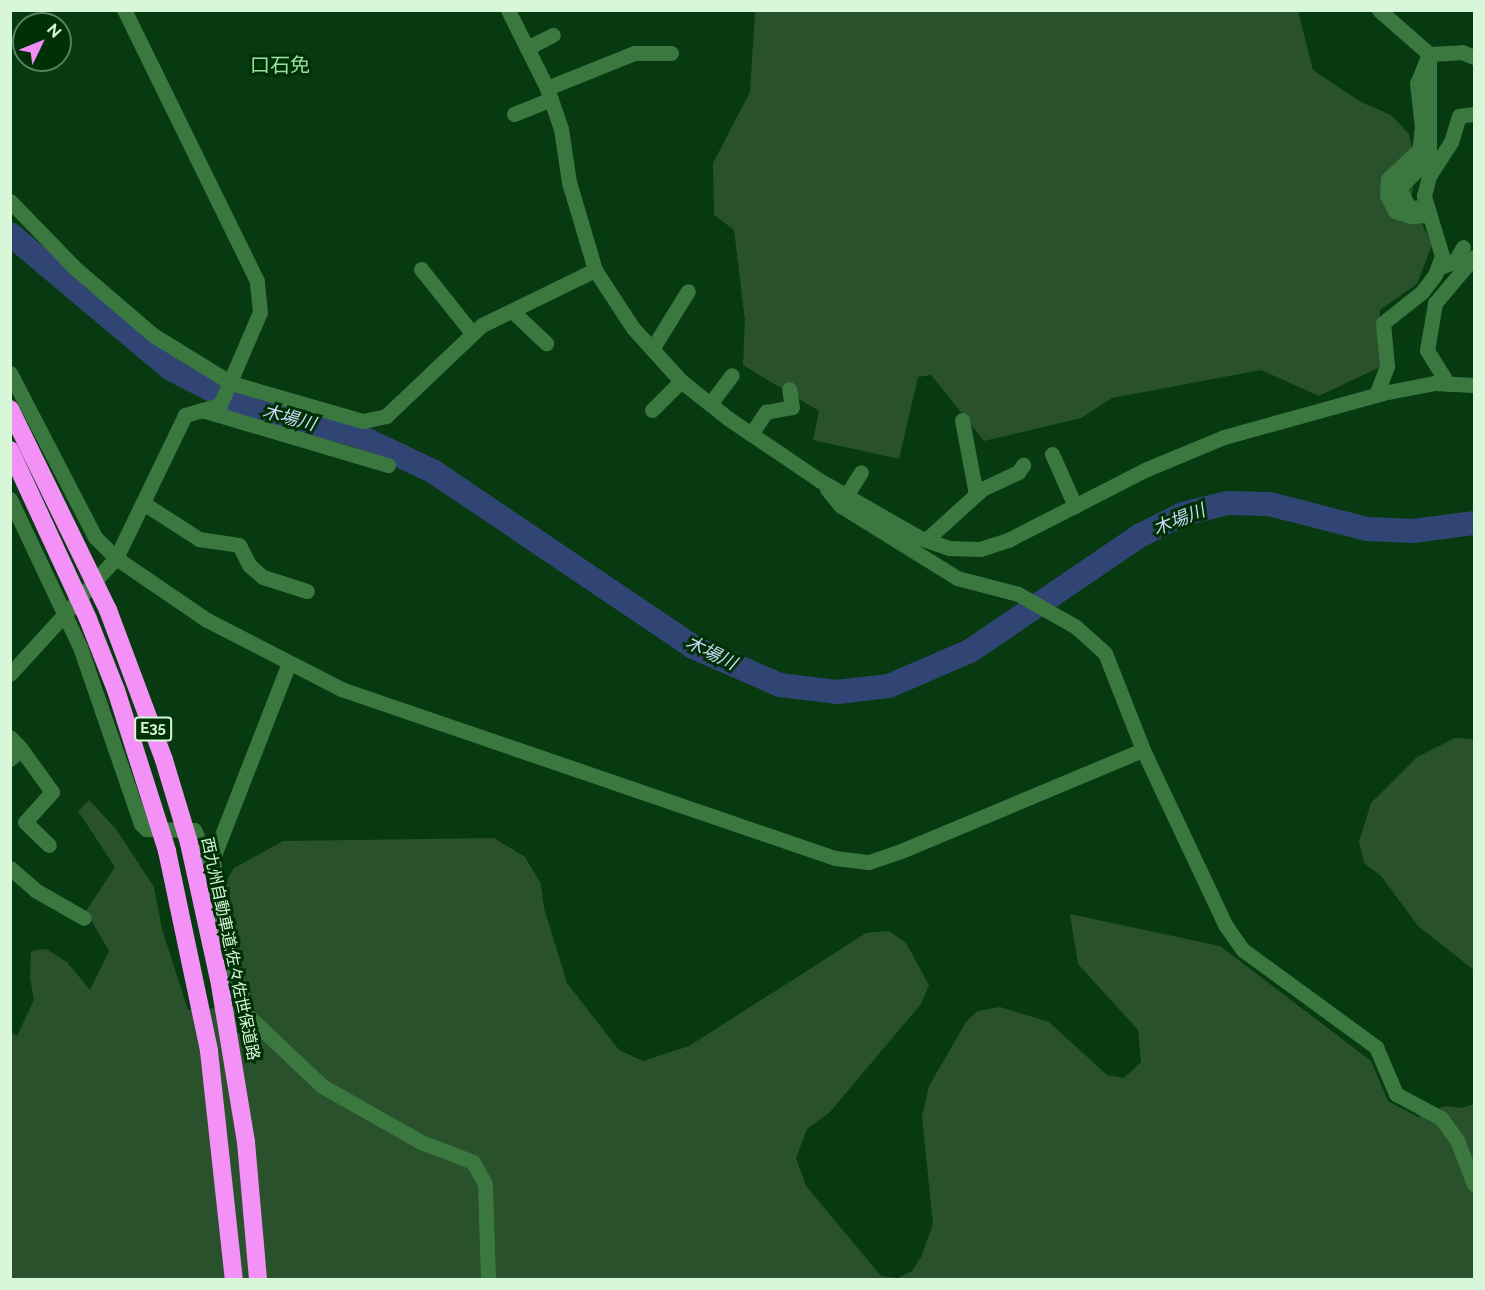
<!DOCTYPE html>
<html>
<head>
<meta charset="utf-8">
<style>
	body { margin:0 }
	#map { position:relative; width:1485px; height:1290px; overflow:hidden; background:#073a11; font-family:Raleway,"Noto Sans JP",sans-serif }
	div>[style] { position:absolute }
	.green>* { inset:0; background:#28512c }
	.river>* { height:24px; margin:-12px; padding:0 12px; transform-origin:12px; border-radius:12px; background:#314575 }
	.minor>* { height:15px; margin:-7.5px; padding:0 7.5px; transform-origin:7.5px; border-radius:7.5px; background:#3a7840 }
	.highway>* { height:18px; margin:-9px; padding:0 9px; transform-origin:9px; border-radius:9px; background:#f391f7 }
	span { translate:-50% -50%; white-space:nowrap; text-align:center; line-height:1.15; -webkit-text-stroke:6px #003006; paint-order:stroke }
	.shield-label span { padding:2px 4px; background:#003006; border:2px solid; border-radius:4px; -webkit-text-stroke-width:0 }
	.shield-label { font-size:15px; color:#d7f7d8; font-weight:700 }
	.street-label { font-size:16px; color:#d7f7d8 }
	.water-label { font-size:18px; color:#ccdaf9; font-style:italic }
	.quarter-label { font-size:20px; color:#9edfa1 }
	.frame { position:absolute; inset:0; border:12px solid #d7f7d8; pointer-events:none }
	.north { position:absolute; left:12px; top:12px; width:60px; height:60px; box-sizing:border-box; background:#003006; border:2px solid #56805a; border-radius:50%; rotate:47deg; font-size:16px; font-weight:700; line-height:24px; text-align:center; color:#d7f7d8 }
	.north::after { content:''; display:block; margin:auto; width:21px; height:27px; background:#f18bf5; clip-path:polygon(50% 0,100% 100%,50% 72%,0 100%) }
</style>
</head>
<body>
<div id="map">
	<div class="green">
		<i style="clip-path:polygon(755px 11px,1298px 11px,1313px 70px,1361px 102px,1391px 115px,1409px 134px,1416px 168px,1411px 201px,1432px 245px,1417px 284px,1380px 310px,1380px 367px,1319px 396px,1261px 370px,1112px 398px,1081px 418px,984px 441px,931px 375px,918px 377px,899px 459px,813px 440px,819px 411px,743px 365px,745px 321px,734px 230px,714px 215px,713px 163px,750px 92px)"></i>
		<i style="clip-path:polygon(1455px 738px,1474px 739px,1474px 970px,1418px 926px,1381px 876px,1364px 863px,1359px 842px,1371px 803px,1417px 757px)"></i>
		<i style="clip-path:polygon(89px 800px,116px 829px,154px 887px,162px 929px,188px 1010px,247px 1006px,219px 894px,234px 868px,283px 841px,494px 838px,525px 857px,541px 884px,544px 908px,567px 983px,619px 1050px,643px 1061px,689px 1046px,866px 933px,889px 931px,906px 943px,929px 985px,921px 1004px,830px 1112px,807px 1129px,796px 1158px,806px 1186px,881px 1276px,898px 1278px,912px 1271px,921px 1257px,933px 1224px,922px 1116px,929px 1086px,966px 1022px,978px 1011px,1000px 1007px,1049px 1022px,1107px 1075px,1124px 1078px,1141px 1062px,1138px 1030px,1078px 964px,1070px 914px,1220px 946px,1371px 1061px,1388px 1101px,1418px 1117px,1445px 1106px,1461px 1108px,1474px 1104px,1474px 1279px,11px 1279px,10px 1032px,17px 1036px,34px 1000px,30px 978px,31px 951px,46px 949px,67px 962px,90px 990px,109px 951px,86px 911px,115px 867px,78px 811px)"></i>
	</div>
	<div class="river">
		<i style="left:10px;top:234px;width:210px;rotate:40deg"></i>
		<i style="left:171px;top:369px;width:79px;rotate:27.2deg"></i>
		<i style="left:241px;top:405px;width:122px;rotate:14.7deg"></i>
		<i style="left:359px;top:436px;width:83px;rotate:25.6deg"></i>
		<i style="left:434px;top:472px;width:313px;rotate:34deg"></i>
		<i style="left:693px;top:647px;width:95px;rotate:23.6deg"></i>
		<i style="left:780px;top:685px;width:57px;rotate:7deg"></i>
		<i style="left:837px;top:692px;width:52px;rotate:-6.6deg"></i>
		<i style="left:889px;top:686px;width:88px;rotate:-23.4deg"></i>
		<i style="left:970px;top:651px;width:207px;rotate:-34.2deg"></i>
		<i style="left:1141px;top:535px;width:47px;rotate:-26.6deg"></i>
		<i style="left:1183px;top:514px;width:45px;rotate:-14deg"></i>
		<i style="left:1227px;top:503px;width:42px;rotate:1.4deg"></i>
		<i style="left:1269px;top:504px;width:101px;rotate:14.3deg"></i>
		<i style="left:1367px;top:529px;width:46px;rotate:2.5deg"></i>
		<i style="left:1413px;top:531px;width:62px;rotate:-7.5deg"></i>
	</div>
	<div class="minor">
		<i style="left:508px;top:10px;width:87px;rotate:63.4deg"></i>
		<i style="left:547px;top:88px;width:43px;rotate:71.1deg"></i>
		<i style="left:561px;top:129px;width:54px;rotate:81.4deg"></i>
		<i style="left:569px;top:182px;width:92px;rotate:73.5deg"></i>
		<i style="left:595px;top:270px;width:69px;rotate:56.8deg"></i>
		<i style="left:633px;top:328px;width:72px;rotate:47.8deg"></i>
		<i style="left:681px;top:381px;width:61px;rotate:38.4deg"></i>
		<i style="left:729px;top:419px;width:109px;rotate:34.1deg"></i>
		<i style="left:819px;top:480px;width:116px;rotate:29.9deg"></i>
		<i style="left:920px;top:538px;width:31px;rotate:19deg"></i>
		<i style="left:949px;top:548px;width:31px;rotate:2deg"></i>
		<i style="left:980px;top:549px;width:29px;rotate:-18deg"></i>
		<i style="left:1008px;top:540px;width:156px;rotate:-27.1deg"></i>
		<i style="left:1147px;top:469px;width:83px;rotate:-22.6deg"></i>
		<i style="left:1224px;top:437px;width:165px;rotate:-15.5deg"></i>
		<i style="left:1383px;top:393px;width:53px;rotate:-10.9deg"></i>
		<i style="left:1435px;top:383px;width:39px;rotate:3deg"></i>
		<i style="left:1379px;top:10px;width:67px;rotate:41.3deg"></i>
		<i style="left:1429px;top:54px;width:33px;rotate:-3deg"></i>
		<i style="left:1462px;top:52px;width:13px;rotate:23deg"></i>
		<i style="left:527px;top:48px;width:29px;rotate:-27deg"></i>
		<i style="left:1429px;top:54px;width:31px;rotate:112deg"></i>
		<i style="left:1417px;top:83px;width:44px;rotate:83.5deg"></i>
		<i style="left:1422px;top:127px;width:23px;rotate:97deg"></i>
		<i style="left:1419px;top:150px;width:42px;rotate:136.9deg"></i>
		<i style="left:1388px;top:179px;width:16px;rotate:94deg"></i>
		<i style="left:1387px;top:195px;width:18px;rotate:63deg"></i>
		<i style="left:1395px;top:211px;width:16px;rotate:18deg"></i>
		<i style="left:1410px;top:216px;width:19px;rotate:-3deg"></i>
		<i style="left:547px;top:88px;width:94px;rotate:-21.9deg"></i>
		<i style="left:634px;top:53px;width:37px"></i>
		<i style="left:514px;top:114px;width:40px;rotate:-22deg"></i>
		<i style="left:10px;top:201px;width:95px;rotate:45.9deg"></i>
		<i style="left:76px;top:269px;width:101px;rotate:40.6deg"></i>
		<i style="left:153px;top:335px;width:92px;rotate:31.6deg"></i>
		<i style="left:231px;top:383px;width:137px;rotate:16.1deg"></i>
		<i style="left:363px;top:421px;width:24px;rotate:-12deg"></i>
		<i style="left:386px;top:416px;width:132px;rotate:-43.5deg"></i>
		<i style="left:482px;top:325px;width:126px;rotate:-26deg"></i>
		<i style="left:1423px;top:207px;width:14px;rotate:176deg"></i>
		<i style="left:1409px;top:208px;width:22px;rotate:-117deg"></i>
		<i style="left:1399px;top:188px;width:31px;rotate:-45deg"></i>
		<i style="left:1421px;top:166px;width:18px;rotate:-63deg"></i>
		<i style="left:1429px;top:150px;width:87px;rotate:-90deg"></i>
		<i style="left:1438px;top:268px;width:18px;rotate:-22deg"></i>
		<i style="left:1455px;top:261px;width:16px;rotate:-60deg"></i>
		<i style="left:421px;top:269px;width:82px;rotate:51.4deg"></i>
		<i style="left:512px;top:311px;width:47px;rotate:43.3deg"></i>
		<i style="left:652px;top:349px;width:68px;rotate:-58.2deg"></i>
		<i style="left:10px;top:373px;width:185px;rotate:62.6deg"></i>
		<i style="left:95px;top:537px;width:30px;rotate:45deg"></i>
		<i style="left:116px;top:558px;width:110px;rotate:34.3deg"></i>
		<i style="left:207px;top:620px;width:151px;rotate:27.2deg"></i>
		<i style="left:341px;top:689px;width:522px;rotate:18.89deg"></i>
		<i style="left:835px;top:858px;width:34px;rotate:7deg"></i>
		<i style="left:869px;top:862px;width:34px;rotate:-19deg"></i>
		<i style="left:901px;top:851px;width:262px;rotate:-22.7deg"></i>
		<i style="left:1448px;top:384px;width:40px;rotate:-122deg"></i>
		<i style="left:1427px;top:350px;width:48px;rotate:-80.3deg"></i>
		<i style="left:1435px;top:303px;width:60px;rotate:-49.7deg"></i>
		<i style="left:1376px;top:395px;width:31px;rotate:-69deg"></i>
		<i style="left:1387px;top:366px;width:43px;rotate:-95.3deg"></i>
		<i style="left:1383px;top:323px;width:50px;rotate:-38.5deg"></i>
		<i style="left:1422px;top:292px;width:21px;rotate:-53deg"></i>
		<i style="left:1435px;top:275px;width:20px;rotate:-70deg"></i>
		<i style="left:1442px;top:256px;width:63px;rotate:-106.7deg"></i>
		<i style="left:1424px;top:196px;width:21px;rotate:-76deg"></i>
		<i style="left:1429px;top:176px;width:40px;rotate:-57.1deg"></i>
		<i style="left:1451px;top:142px;width:27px;rotate:-73deg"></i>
		<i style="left:1459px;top:116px;width:15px;rotate:-8deg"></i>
		<i style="left:710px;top:404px;width:36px;rotate:-53deg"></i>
		<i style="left:202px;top:410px;width:194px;rotate:16.5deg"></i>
		<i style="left:652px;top:410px;width:41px;rotate:-45deg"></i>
		<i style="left:962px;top:420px;width:75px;rotate:79.3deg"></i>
		<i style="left:751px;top:434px;width:27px;rotate:-56deg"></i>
		<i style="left:766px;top:412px;width:26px;rotate:-11deg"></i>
		<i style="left:792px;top:407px;width:18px;rotate:-99deg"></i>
		<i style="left:1052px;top:454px;width:57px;rotate:66.1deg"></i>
		<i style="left:827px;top:489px;width:22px;rotate:51deg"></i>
		<i style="left:841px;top:506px;width:137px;rotate:31.8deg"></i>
		<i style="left:957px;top:578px;width:63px;rotate:14.7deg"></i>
		<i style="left:1018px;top:594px;width:67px;rotate:29.6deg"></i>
		<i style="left:1076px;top:627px;width:39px;rotate:42deg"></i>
		<i style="left:1105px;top:653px;width:104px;rotate:68.6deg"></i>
		<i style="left:1143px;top:750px;width:195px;rotate:64.8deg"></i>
		<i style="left:1226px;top:926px;width:29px;rotate:55deg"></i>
		<i style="left:1243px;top:950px;width:165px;rotate:36.1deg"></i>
		<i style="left:1376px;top:1047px;width:51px;rotate:66.9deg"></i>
		<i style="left:1396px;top:1094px;width:51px;rotate:28.1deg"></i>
		<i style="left:1441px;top:1118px;width:27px;rotate:54deg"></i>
		<i style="left:1457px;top:1140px;width:47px;rotate:68.9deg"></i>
		<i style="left:846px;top:496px;width:28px;rotate:-58deg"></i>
		<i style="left:10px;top:499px;width:164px;rotate:64.7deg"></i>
		<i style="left:80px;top:647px;width:187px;rotate:71deg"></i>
		<i style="left:141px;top:824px;width:7px;rotate:45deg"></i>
		<i style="left:146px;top:829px;width:48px;rotate:1.2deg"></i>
		<i style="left:194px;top:830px;width:44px;rotate:62.9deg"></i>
		<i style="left:143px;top:503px;width:67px;rotate:32.7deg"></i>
		<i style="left:199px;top:539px;width:40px;rotate:8.5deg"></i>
		<i style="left:239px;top:545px;width:22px;rotate:63deg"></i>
		<i style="left:249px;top:565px;width:18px;rotate:41deg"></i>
		<i style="left:263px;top:577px;width:46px;rotate:17.7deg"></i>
		<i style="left:926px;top:540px;width:76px;rotate:-42.3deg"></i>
		<i style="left:982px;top:489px;width:40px;rotate:-25deg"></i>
		<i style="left:1018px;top:472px;width:9px;rotate:-54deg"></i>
		<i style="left:289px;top:663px;width:209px;rotate:111.3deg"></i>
		<i style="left:213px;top:858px;width:58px;rotate:85.1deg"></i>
		<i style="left:218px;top:916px;width:103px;rotate:73.7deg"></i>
		<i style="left:247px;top:1015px;width:103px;rotate:43.4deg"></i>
		<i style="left:322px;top:1086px;width:114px;rotate:29.5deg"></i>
		<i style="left:421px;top:1142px;width:56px;rotate:21deg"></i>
		<i style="left:473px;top:1162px;width:25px;rotate:61deg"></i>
		<i style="left:485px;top:1184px;width:96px;rotate:88.2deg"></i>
		<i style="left:10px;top:674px;width:157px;rotate:-47.6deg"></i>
		<i style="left:116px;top:558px;width:159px;rotate:-64.2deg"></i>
		<i style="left:185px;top:415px;width:36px;rotate:-16deg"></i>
		<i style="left:220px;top:405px;width:101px;rotate:-66.7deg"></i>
		<i style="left:260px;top:312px;width:31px;rotate:-96deg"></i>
		<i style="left:257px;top:281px;width:302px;rotate:-116.1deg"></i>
		<i style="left:10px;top:737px;width:16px;rotate:47deg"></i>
		<i style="left:21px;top:749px;width:15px;rotate:138deg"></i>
		<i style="left:21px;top:749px;width:53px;rotate:54.2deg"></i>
		<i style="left:52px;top:792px;width:40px;rotate:132deg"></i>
		<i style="left:25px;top:822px;width:33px;rotate:44deg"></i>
		<i style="left:10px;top:868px;width:33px;rotate:41deg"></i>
		<i style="left:35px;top:890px;width:56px;rotate:29.7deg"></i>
	</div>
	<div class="highway">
		<i style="left:10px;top:409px;width:224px;rotate:64deg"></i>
		<i style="left:108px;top:610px;width:160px;rotate:69.5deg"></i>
		<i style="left:164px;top:760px;width:87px;rotate:73.2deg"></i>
		<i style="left:189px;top:843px;width:139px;rotate:77.6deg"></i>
		<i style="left:219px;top:979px;width:165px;rotate:80.6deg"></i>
		<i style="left:246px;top:1142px;width:139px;rotate:85deg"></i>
		<i style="left:10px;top:450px;width:186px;rotate:65.2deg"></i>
		<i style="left:88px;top:619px;width:76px;rotate:68.5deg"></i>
		<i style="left:116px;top:690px;width:169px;rotate:72.4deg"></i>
		<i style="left:167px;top:851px;width:204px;rotate:78.1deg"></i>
		<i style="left:209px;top:1051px;width:230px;rotate:83.8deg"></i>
	</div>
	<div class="shield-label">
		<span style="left:153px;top:729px">E35</span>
	</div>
	<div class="street-label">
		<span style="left:230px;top:949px;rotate:78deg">西九州自動車道;佐々佐世保道路</span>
	</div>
	<div class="water-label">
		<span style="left:289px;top:418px;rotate:15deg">木場川</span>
		<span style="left:1179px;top:520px;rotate:-22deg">木場川</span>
		<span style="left:711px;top:653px;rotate:26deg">木場川</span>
	</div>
	<div class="quarter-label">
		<span style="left:280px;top:65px">口石免</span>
	</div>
	<div class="frame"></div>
	<div class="north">N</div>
</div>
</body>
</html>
